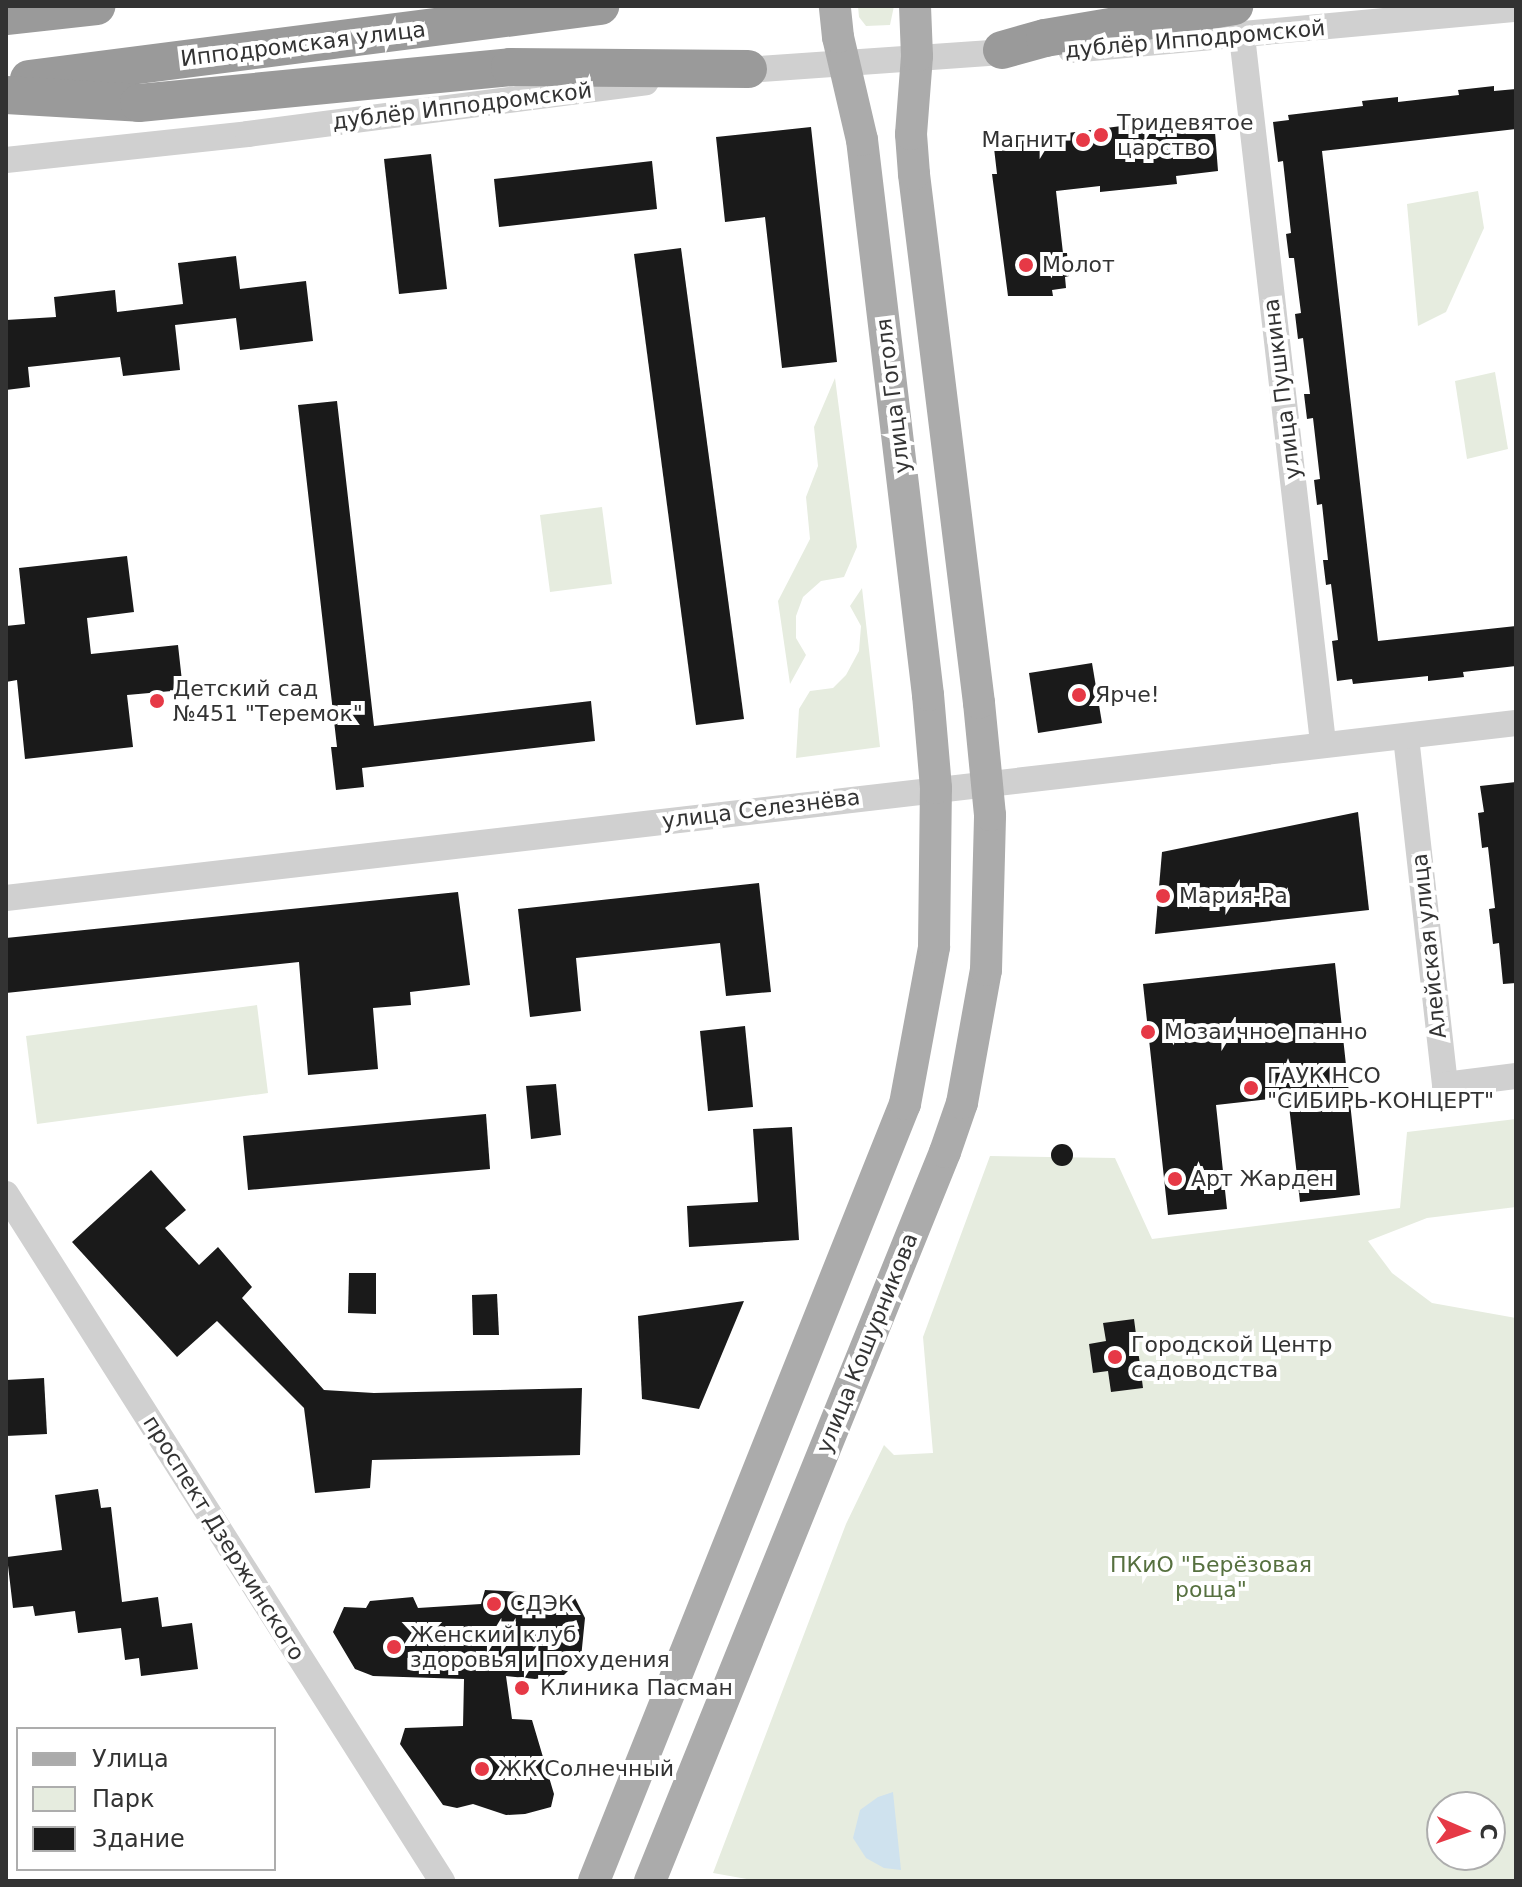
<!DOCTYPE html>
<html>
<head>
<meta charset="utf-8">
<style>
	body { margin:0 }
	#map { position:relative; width:1522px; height:1887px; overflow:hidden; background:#fff; font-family:"DejaVu Sans",sans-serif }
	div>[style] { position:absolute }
	.green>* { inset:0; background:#e6ecdf }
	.water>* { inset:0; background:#cfe2ee }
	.building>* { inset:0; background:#1a1a1a }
	.round { border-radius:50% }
	.minor>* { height:26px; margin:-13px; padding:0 13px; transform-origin:13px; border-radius:13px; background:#d0d0d0 }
	.major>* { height:32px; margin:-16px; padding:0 16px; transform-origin:16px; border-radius:16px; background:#ababab }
	.highway>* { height:38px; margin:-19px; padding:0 19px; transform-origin:19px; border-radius:19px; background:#9a9a9a }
	.dots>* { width:22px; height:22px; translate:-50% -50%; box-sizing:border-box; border:4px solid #fff; border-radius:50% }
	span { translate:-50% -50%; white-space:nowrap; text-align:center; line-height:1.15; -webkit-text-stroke:8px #fff; paint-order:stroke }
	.street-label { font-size:22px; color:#333 }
	.poi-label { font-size:22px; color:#333 }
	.left { translate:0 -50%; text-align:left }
	.right { translate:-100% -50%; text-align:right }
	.park-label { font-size:22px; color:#56703f }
	.frame { position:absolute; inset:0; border:8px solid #333; pointer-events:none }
	.legend { position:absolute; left:16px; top:1727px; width:260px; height:144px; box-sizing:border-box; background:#fff; border:2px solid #adadad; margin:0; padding:10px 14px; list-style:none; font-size:24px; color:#333 }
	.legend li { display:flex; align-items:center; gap:16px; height:40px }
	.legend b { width:40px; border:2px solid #adadad }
	.north { position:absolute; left:1426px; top:1791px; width:80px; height:80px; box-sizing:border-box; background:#fff; border:2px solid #adadad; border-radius:50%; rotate:92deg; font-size:22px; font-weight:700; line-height:32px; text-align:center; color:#333 }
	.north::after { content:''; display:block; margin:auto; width:28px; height:36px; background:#e63946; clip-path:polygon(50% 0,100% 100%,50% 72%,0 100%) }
</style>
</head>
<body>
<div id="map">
	<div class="green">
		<i style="clip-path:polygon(858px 6px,894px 6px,890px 25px,866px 26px,859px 17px)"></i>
		<i style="clip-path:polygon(1478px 191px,1484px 228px,1446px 312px,1418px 326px,1407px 204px)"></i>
		<i style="clip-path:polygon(1495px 372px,1508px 449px,1467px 459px,1455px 381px)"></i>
		<i style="clip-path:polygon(835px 378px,857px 547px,844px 577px,821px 581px,803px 597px,796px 616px,796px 638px,806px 655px,790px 684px,778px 601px,810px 539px,806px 497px,818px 466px,814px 427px)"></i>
		<i style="clip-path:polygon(602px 507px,612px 584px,550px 592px,540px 515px)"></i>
		<i style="clip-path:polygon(862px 588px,880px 747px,796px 758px,799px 709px,810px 691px,833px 688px,846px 675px,859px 651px,861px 626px,850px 606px)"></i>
		<i style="clip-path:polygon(257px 1005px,268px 1093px,37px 1124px,26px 1036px)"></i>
		<i style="clip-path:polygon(evenodd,1516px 1119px,1516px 1207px,1427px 1218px,1368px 1241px,1392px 1273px,1432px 1303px,1516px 1318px,1516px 1881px,758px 1881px,713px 1873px,846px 1524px,884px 1445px,894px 1455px,933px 1453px,923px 1337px,990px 1156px,1115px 1158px,1152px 1239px,1400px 1208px,1407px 1132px,1516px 1119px,1442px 1807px,1490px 1807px,1490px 1855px,1442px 1855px,1442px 1807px)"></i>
	</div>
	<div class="water">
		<i style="clip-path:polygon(893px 1792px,901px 1870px,884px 1868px,866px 1858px,853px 1838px,860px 1810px,878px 1797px)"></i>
	</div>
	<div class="building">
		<i style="clip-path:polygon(1494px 86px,1494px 91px,1516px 89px,1516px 129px,1322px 151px,1378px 641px,1516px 626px,1516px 666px,1463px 672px,1464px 677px,1428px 681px,1428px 676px,1353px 684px,1352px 679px,1337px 681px,1332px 641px,1338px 640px,1331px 584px,1326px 585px,1323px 560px,1328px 560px,1322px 504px,1317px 505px,1314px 480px,1320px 479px,1313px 418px,1307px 419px,1304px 394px,1310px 394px,1303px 338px,1298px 339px,1295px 314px,1301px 313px,1294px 258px,1289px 258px,1286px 234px,1291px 233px,1283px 161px,1278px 162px,1273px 122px,1289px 120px,1288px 115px,1363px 106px,1362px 101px,1398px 97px,1398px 102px,1459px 95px,1458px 90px)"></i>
		<i style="clip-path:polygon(1198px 116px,1199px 120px,1214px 119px,1218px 171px,1176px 176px,1177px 184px,1100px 192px,1100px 186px,1056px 191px,1063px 253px,1067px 253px,1069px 276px,1065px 277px,1066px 288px,1052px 290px,1053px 296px,1008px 296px,992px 174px,997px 174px,994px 148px,1015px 146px,1014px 140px)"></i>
		<i style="clip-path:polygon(811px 127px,837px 362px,782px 368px,765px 217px,725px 222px,716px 137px)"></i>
		<i style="clip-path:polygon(431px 154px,447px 289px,399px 294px,384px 159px)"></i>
		<i style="clip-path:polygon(652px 161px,657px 209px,499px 227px,494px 179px)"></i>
		<i style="clip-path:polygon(681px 248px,744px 719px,696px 725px,634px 254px)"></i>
		<i style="clip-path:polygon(236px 256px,240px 289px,306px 281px,313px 341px,240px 350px,236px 318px,175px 325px,180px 370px,123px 376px,120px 357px,28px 367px,30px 387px,6px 390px,6px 320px,56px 317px,54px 297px,115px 290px,117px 312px,183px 304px,178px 263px)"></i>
		<i style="clip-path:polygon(337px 401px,374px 726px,591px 701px,595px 741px,362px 768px,364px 787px,336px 790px,331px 747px,337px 747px,298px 405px)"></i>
		<i style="clip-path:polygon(127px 556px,134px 612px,87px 618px,91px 654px,178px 645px,183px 690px,127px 695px,133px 747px,25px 759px,17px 680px,6px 682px,6px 626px,25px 624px,19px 568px)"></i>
		<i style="clip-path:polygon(1092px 663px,1102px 723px,1038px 733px,1029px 673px)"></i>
		<i style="clip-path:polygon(1516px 782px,1516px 983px,1503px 984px,1499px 943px,1493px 944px,1489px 909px,1495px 908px,1488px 847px,1482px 848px,1478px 813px,1484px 812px,1480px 786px)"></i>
		<i style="clip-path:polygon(1358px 812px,1369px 910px,1155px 934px,1162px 852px)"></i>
		<i style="clip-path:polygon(759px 883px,771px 992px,726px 996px,720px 943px,576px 958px,581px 1011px,530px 1017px,518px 909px)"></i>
		<i style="clip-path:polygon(458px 892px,470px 985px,410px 992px,411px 1005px,373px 1008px,378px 1069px,308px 1075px,299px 962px,6px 993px,6px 938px)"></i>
		<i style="clip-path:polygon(1335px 963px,1360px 1195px,1300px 1202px,1288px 1097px,1216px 1105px,1227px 1209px,1168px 1215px,1143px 984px)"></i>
		<i style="clip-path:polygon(745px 1026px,753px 1107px,708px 1111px,700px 1031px)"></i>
		<i style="clip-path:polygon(556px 1084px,561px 1135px,531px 1139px,526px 1086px)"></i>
		<i style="clip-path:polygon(486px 1114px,490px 1169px,248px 1190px,243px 1136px)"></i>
		<i style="clip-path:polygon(792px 1127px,799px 1240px,689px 1247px,687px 1206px,758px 1202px,753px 1129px)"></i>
		<i class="round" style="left:1051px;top:1144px;width:22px;height:22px"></i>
		<i style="clip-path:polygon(151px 1170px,186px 1210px,165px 1228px,199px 1265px,218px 1247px,252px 1287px,242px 1298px,324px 1390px,374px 1393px,582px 1388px,580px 1455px,372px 1460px,370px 1488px,315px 1493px,304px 1408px,217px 1321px,177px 1357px,72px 1242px)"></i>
		<i style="clip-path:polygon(349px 1273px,376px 1273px,376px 1314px,348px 1313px)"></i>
		<i style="clip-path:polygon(497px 1294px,499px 1335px,473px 1335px,472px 1295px)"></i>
		<i style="clip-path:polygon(744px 1301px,699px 1409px,642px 1399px,638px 1316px)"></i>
		<i style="clip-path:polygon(1134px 1319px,1143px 1388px,1111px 1392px,1108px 1371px,1093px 1373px,1089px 1344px,1106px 1341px,1103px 1323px)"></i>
		<i style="clip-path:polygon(44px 1378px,47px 1434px,6px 1436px,6px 1380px)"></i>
		<i style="clip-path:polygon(98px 1489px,101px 1508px,111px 1507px,122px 1602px,158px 1597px,162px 1627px,192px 1623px,198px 1669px,141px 1676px,139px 1658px,125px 1660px,121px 1628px,78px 1633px,75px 1611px,35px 1616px,33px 1606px,13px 1608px,7px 1557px,62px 1550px,55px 1495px)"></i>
		<i style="clip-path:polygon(485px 1590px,524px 1592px,535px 1614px,549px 1593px,573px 1594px,585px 1618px,581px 1658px,564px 1675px,535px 1679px,506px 1676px,512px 1719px,532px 1720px,554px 1794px,551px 1807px,525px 1814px,506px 1815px,473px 1804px,457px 1808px,443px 1805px,400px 1744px,405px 1728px,463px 1726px,464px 1679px,373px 1676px,355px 1669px,333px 1632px,344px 1607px,366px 1608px,370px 1601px,413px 1597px,418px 1608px,481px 1604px)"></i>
	</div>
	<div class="minor">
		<i style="left:1242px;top:36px;width:712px;rotate:83.46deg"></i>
		<i style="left:1071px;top:50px;width:447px;rotate:-5.3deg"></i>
		<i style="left:732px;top:71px;width:285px;rotate:-4deg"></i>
		<i style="left:6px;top:160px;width:243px;rotate:-6.1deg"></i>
		<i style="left:248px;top:134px;width:401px;rotate:-7.4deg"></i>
		<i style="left:1406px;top:737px;width:350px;rotate:83.6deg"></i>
		<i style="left:1445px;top:1085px;width:72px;rotate:-7.2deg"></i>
		<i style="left:6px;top:898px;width:1520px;rotate:-6.61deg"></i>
		<i style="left:6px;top:1194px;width:814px;rotate:57.6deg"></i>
	</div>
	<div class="major">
		<i style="left:594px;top:1881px;width:837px;rotate:-68.19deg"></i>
		<i style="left:905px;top:1104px;width:160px;rotate:-79.5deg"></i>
		<i style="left:934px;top:947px;width:159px;rotate:-89.3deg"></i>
		<i style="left:936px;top:788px;width:93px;rotate:-94.9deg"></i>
		<i style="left:928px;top:695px;width:559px;rotate:-96.78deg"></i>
		<i style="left:862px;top:140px;width:106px;rotate:-103.1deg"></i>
		<i style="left:838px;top:37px;width:31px;rotate:-96deg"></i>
		<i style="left:650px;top:1881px;width:786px;rotate:-67.97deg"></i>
		<i style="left:945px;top:1152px;width:52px;rotate:-70.9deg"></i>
		<i style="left:962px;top:1103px;width:135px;rotate:-79.8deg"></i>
		<i style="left:986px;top:970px;width:155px;rotate:-88.5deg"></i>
		<i style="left:990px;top:815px;width:113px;rotate:-95.6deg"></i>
		<i style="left:979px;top:703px;width:533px;rotate:-97.01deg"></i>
		<i style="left:914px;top:174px;width:40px;rotate:-94.3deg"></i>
		<i style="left:911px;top:134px;width:78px;rotate:-85.6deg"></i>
		<i style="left:917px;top:56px;width:50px;rotate:-92.3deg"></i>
	</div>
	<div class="highway">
		<i style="left:6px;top:16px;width:91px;rotate:-6.3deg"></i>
		<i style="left:1002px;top:50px;width:45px;rotate:-15.6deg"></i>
		<i style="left:1045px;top:38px;width:192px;rotate:-9.6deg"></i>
		<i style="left:29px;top:79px;width:576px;rotate:-7.29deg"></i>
		<i style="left:6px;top:95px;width:133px;rotate:3.4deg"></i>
		<i style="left:139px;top:103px;width:373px;rotate:-5.5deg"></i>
		<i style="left:510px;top:67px;width:238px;rotate:0.5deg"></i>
	</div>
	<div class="dots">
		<i style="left:1101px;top:135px;background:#e63946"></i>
		<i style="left:1083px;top:140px;background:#e63946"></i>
		<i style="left:1026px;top:265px;background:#e63946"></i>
		<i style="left:1079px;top:695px;background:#e63946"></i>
		<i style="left:157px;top:701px;background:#e63946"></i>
		<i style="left:1163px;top:896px;background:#e63946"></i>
		<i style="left:1148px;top:1032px;background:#e63946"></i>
		<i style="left:1251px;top:1088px;background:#e63946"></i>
		<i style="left:1175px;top:1179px;background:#e63946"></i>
		<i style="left:1115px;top:1357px;background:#e63946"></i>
		<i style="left:494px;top:1604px;background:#e63946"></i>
		<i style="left:394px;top:1647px;background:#e63946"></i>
		<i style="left:522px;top:1688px;background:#e63946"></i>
		<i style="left:482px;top:1769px;background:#e63946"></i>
	</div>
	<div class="street-label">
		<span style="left:1195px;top:39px;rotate:-5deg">дублёр Ипподромской</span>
		<span style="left:303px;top:44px;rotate:-7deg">Ипподромская улица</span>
		<span style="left:462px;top:106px;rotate:-7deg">дублёр Ипподромской</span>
		<span style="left:1282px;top:389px;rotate:-97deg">улица Пушкина</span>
		<span style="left:893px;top:396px;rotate:-97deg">улица Гоголя</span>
		<span style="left:761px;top:809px;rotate:-7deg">улица Селезнёва</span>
		<span style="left:1429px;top:946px;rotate:-96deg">Алейская улица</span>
		<span style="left:867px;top:1343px;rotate:-68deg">улица Кошурникова</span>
		<span style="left:224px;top:1538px;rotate:58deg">проспект Дзержинского</span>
	</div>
	<div class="poi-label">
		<span class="left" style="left:1117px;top:135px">Тридевятое<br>царство</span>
		<span class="right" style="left:1067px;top:140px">Магнит</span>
		<span class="left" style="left:1042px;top:265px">Молот</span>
		<span class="left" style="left:173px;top:701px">Детский сад<br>№451 "Теремок"</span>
		<span class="left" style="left:1095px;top:695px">Ярче!</span>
		<span class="left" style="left:1179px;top:896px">Мария-Ра</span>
		<span class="left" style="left:1164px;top:1032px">Мозаичное панно</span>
		<span class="left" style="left:1267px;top:1088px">ГАУК НСО<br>"СИБИРЬ-КОНЦЕРТ"</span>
		<span class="left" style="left:1191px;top:1179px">Арт Жарден</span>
		<span class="left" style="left:1131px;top:1357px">Городской Центр<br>садоводства</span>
		<span class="left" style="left:510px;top:1604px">СДЭК</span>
		<span class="left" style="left:410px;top:1647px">Женский клуб<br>здоровья и похудения</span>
		<span class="left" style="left:540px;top:1688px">Клиника Пасман</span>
		<span class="left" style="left:498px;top:1769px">ЖК Солнечный</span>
	</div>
	<div class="park-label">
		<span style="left:1211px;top:1577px">ПКиО "Берёзовая<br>роща"</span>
	</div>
	<div class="frame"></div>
	<ul class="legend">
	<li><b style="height:10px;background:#ababab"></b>Улица</li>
	<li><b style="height:22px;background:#e6ecdf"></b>Парк</li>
	<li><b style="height:22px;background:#1a1a1a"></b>Здание</li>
	</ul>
	<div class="north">С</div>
</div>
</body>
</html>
